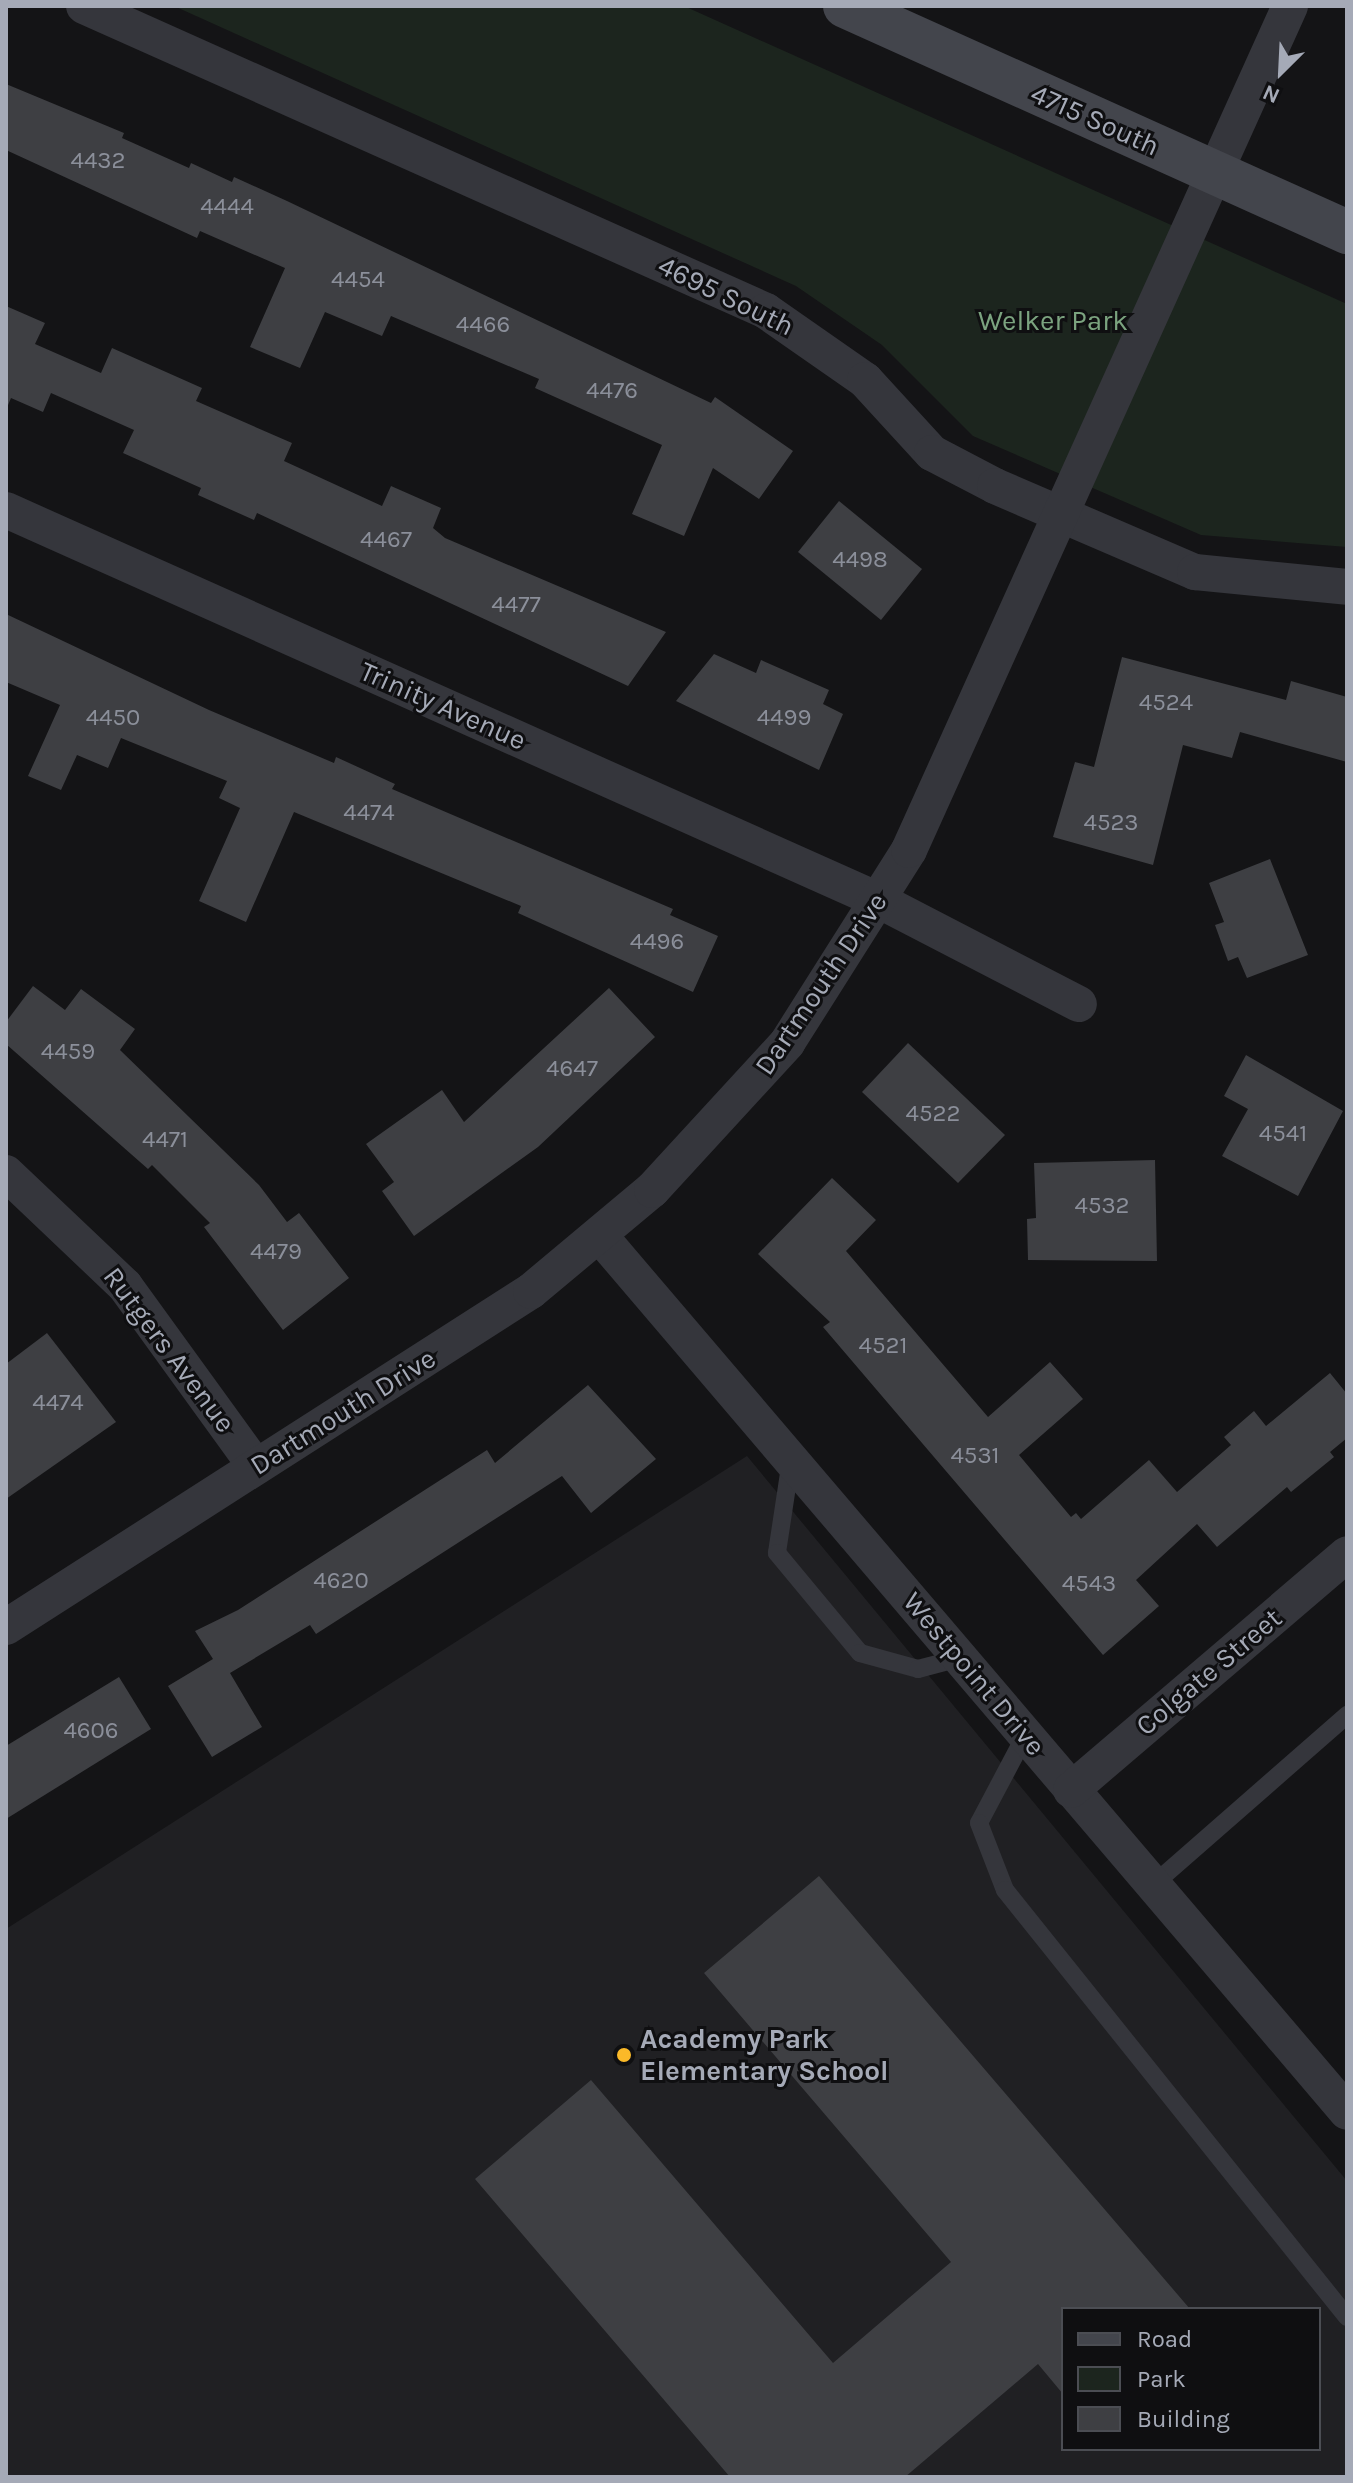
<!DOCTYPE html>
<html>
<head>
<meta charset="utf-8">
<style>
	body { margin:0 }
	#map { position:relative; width:1353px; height:2483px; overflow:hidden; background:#141416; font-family:Karla,sans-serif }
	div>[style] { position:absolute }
	.built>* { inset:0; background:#202023 }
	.green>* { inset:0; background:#1c251e }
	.building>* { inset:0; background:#3e3f43 }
	.service>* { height:18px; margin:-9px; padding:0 9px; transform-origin:9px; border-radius:9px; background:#35363c }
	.minor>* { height:36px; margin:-18px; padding:0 18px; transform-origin:18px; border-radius:18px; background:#35363c }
	.secondary>* { height:44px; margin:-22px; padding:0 22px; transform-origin:22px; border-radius:22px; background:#43454c }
	.dots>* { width:22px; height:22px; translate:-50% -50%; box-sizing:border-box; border:4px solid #0f0f11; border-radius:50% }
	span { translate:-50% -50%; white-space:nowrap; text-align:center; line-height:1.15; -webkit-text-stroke:6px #0f0f11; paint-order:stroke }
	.number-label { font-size:24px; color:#8b8f9a }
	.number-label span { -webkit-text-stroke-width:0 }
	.street-label { font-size:28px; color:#a5aab7 }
	.park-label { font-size:28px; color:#7ba37f }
	.poi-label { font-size:28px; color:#a5aab7; font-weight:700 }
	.left { translate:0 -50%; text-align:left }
	.frame { position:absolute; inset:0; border:8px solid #a5aab7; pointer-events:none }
	.legend { position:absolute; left:1061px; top:2307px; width:260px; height:144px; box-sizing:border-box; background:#0f0f11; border:2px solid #4b4d53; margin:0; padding:10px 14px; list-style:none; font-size:24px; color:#a5aab7 }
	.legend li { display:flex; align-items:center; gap:16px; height:40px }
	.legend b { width:40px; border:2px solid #4b4d53 }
	.north { position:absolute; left:1241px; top:32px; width:80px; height:80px; -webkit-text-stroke:6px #0f0f11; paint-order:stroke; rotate:204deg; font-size:22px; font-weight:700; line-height:32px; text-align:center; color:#a5aab7 }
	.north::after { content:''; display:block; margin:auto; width:28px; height:36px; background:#a5aab7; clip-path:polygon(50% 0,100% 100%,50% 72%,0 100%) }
</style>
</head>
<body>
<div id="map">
	<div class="built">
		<i style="clip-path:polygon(evenodd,747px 1456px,1347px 2181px,1347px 2477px,6px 2477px,6px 1929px,747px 1456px,1063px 2309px,1319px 2309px,1319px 2449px,1063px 2449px,1063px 2309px)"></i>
	</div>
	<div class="green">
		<i style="clip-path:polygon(174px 6px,684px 6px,1347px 304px,1347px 547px,1201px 535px,973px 436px,882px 345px,796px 286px)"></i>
	</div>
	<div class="building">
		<i style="clip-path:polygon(6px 84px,124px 133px,122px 138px,189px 168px,191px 163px,232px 182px,234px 177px,287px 201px,711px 403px,715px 397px,793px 451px,759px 499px,713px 468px,684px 536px,632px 514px,662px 445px,535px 388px,539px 379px,391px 316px,382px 336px,325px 312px,300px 368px,250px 347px,285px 268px,200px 231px,197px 238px,6px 150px)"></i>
		<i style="clip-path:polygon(6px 306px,45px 323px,35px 344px,101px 373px,112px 348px,202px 388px,196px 401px,292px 443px,284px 461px,382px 506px,391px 486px,441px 508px,433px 528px,445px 538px,666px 632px,628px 686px,257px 513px,254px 520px,198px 495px,201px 488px,123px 453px,134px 430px,51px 393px,43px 412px,11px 398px,6px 410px)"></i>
		<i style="clip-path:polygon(839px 501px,922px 569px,881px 620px,798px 552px)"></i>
		<i style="clip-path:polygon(6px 614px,209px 710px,334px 763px,336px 757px,395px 784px,392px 789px,673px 909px,670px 915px,718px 936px,693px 992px,518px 913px,521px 906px,294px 812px,246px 922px,199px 901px,240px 808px,219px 798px,227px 781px,121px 738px,108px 768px,77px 755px,61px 790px,28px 776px,60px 705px,6px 682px)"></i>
		<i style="clip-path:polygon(714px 654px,756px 673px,761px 660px,829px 690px,823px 704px,843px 714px,819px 770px,676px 701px)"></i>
		<i style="clip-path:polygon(1122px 657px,1286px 700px,1291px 681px,1347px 697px,1347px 762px,1240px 732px,1232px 758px,1183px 745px,1153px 865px,1053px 837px,1075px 762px,1094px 767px)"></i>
		<i style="clip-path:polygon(1270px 859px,1308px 955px,1247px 978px,1238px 957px,1228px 961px,1215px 925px,1224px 922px,1209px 883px)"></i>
		<i style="clip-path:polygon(33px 986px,65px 1010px,81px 989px,135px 1029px,120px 1050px,259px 1185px,287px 1222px,299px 1213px,349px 1278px,283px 1330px,204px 1227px,210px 1223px,152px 1165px,148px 1169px,6px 1044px,6px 1022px)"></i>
		<i style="clip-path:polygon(609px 988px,655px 1037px,538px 1147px,414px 1236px,382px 1191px,394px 1182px,366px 1144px,442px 1090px,464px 1122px)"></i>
		<i style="clip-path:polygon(908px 1043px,1005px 1135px,958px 1183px,862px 1092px)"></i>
		<i style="clip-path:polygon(1246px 1055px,1343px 1111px,1298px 1196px,1222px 1156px,1248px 1109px,1224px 1096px)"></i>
		<i style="clip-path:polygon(1155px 1160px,1157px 1261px,1028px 1260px,1027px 1219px,1036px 1218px,1034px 1163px)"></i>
		<i style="clip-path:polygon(832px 1178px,876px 1220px,846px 1251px,988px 1417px,1050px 1362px,1083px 1399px,1019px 1455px,1071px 1517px,1076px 1513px,1081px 1519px,1149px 1460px,1177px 1492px,1231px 1445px,1224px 1437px,1254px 1411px,1266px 1426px,1330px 1373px,1347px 1394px,1347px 1438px,1330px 1452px,1334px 1457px,1291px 1492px,1287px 1487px,1217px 1547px,1197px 1524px,1136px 1580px,1159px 1606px,1103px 1655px,823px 1327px,830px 1322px,758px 1254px)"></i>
		<i style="clip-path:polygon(47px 1333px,116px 1422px,6px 1499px,6px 1364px)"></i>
		<i style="clip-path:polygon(588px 1385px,656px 1459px,591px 1513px,562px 1476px,316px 1634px,310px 1625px,230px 1673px,262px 1727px,212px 1757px,168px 1686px,213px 1659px,195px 1631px,238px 1610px,487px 1450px,495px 1463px)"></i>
		<i style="clip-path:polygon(119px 1677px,151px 1729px,6px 1819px,6px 1746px)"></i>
		<i style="clip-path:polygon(819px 1876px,1190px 2309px,1063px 2309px,1063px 2394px,1038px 2364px,905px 2477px,730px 2477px,475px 2179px,591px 2080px,833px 2363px,951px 2262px,704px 1973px)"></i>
	</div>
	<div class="service">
		<i style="left:791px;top:1460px;width:94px;rotate:98.6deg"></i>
		<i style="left:777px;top:1553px;width:130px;rotate:50.3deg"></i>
		<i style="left:860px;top:1653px;width:60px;rotate:15.4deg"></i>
		<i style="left:918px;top:1669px;width:43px;rotate:-14.7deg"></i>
		<i style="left:1025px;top:1736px;width:98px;rotate:117.9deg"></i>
		<i style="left:979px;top:1823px;width:72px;rotate:68.8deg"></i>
		<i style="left:1005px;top:1890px;width:547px;rotate:51.31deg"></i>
		<i style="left:1154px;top:1884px;width:257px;rotate:-41.2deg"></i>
	</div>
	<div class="minor">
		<i style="left:84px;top:6px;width:747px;rotate:24.09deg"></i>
		<i style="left:766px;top:311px;width:121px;rotate:34.9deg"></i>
		<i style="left:865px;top:380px;width:99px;rotate:47.5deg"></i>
		<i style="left:932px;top:453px;width:71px;rotate:27.6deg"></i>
		<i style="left:995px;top:486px;width:218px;rotate:23.3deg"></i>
		<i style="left:1195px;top:572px;width:153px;rotate:5.6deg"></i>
		<i style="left:6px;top:510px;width:957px;rotate:24.1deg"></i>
		<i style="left:880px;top:901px;width:224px;rotate:27.4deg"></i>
		<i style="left:6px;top:1173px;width:164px;rotate:43.5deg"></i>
		<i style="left:125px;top:1286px;width:223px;rotate:54.1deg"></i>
		<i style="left:600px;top:1236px;width:1151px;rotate:49.54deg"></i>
		<i style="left:6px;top:1627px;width:623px;rotate:-32.62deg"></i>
		<i style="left:531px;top:1291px;width:158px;rotate:-39.9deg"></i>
		<i style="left:652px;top:1190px;width:200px;rotate:-47.4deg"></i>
		<i style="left:787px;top:1043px;width:228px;rotate:-57.7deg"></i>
		<i style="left:909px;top:850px;width:926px;rotate:-65.7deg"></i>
		<i style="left:1071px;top:1790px;width:363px;rotate:-40.5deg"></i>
	</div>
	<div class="secondary">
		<i style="left:845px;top:6px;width:551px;rotate:24.24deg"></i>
	</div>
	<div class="dots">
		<i style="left:624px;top:2055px;background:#fbb928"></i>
	</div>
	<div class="number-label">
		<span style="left:98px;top:161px">4432</span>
		<span style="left:227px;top:207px">4444</span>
		<span style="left:358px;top:280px">4454</span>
		<span style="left:483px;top:325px">4466</span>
		<span style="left:612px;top:391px">4476</span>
		<span style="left:386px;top:540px">4467</span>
		<span style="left:860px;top:560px">4498</span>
		<span style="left:516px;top:605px">4477</span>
		<span style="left:1166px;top:703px">4524</span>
		<span style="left:113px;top:718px">4450</span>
		<span style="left:784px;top:718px">4499</span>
		<span style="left:369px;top:813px">4474</span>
		<span style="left:1111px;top:823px">4523</span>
		<span style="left:657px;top:942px">4496</span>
		<span style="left:68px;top:1052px">4459</span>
		<span style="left:572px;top:1069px">4647</span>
		<span style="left:933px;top:1114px">4522</span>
		<span style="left:1283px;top:1134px">4541</span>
		<span style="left:165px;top:1140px">4471</span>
		<span style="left:1102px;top:1206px">4532</span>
		<span style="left:276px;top:1252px">4479</span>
		<span style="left:883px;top:1346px">4521</span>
		<span style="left:58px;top:1403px">4474</span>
		<span style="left:975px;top:1456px">4531</span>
		<span style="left:341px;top:1581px">4620</span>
		<span style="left:1089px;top:1584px">4543</span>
		<span style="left:91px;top:1731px">4606</span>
	</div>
	<div class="street-label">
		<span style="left:1095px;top:120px;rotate:24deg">4715 South</span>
		<span style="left:726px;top:296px;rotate:26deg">4695 South</span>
		<span style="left:443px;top:706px;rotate:24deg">Trinity Avenue</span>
		<span style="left:821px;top:984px;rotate:-56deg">Dartmouth Drive</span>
		<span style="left:169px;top:1350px;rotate:53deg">Rutgers Avenue</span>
		<span style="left:343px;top:1412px;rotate:-32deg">Dartmouth Drive</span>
		<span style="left:1209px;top:1672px;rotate:-40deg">Colgate Street</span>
		<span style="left:974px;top:1674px;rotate:50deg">Westpoint Drive</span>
	</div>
	<div class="park-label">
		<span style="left:1053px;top:321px">Welker Park</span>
	</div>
	<div class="poi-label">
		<span class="left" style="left:640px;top:2055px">Academy Park<br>Elementary School</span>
	</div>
	<div class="frame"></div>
	<ul class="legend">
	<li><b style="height:10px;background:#43454c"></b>Road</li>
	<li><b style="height:22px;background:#1c251e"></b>Park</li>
	<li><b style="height:22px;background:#3e3f43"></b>Building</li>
	</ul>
	<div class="north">N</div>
</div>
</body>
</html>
